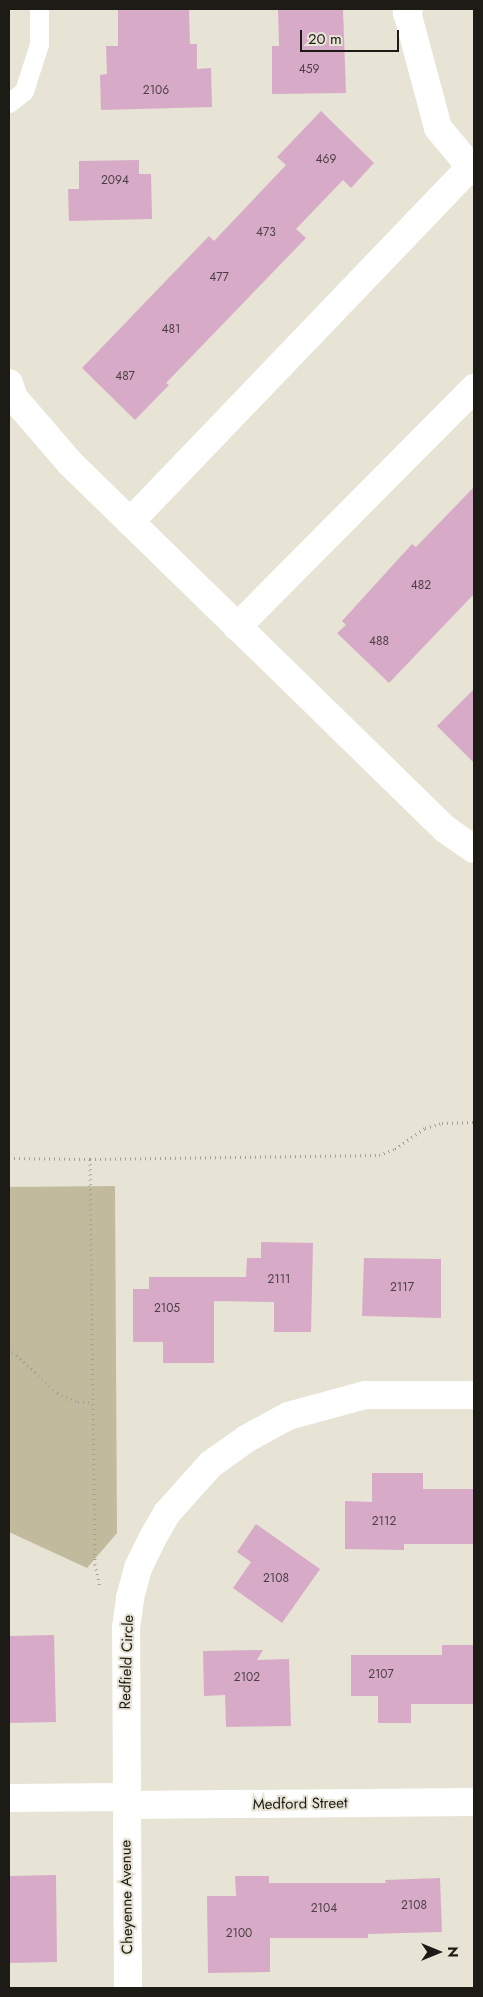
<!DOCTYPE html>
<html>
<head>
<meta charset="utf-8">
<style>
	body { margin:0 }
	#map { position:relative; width:483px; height:1997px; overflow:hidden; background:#e7e4d5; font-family:Jost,sans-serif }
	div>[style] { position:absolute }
	.green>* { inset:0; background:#c1ba9c }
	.building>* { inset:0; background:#d7aac8 }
	.path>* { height:3px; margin-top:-1.5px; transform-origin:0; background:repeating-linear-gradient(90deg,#a3a195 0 1px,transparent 0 5px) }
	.lane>* { height:19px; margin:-9.5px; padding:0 9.5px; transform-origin:9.5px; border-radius:9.5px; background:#fff }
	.street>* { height:28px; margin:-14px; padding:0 14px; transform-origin:14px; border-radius:14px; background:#fff }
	span { translate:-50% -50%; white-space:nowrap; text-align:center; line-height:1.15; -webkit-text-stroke:4px #e7e4d5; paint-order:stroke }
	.number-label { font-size:12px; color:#4b3f42 }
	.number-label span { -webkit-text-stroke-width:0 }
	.street-label { font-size:15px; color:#1c1b16 }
	.frame { position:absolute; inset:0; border:10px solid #1c1b16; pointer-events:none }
	.north { position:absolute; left:413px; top:1927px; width:50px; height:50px; -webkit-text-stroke:4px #e7e4d5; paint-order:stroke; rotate:90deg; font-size:14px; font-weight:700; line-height:20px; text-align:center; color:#1c1b16 }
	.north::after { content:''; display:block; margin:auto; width:18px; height:22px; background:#1c1b16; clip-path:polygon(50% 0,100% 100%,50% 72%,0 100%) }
	.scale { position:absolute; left:300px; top:30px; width:99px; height:22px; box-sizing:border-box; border:2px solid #1c1b16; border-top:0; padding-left:6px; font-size:15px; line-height:18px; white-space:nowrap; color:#1c1b16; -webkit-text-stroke:4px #e7e4d5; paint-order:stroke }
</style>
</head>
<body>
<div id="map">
	<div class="green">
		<i style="clip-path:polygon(115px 1186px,117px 1533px,87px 1568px,9px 1532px,9px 1187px)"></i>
	</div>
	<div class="building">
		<i style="clip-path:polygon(118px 9px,189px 9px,190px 44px,197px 44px,197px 69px,211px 68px,212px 107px,101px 110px,100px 75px,107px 74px,106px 46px,118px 46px)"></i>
		<i style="clip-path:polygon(278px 9px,343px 9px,346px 93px,272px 94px,272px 46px,279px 46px)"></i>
		<i style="clip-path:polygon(321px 111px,374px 163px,351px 188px,343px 180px,296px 229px,306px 238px,166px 383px,169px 385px,135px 420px,82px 368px,209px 236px,214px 241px,286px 165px,277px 157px)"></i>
		<i style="clip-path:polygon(139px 160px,139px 174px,151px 174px,152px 219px,69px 221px,68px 189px,79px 189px,79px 161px)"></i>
		<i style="clip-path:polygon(474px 487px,474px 594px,389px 683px,337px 633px,346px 625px,342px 621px,412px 544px,416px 547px)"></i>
		<i style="clip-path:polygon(474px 689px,474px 763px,437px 726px)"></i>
		<i style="clip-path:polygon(261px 1242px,313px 1243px,311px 1332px,274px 1332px,274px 1302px,214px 1301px,214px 1363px,163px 1363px,163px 1342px,133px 1342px,133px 1289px,149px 1289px,149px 1277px,246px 1277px,247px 1258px,261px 1258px)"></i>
		<i style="clip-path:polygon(364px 1258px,441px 1259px,441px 1318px,362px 1316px)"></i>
		<i style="clip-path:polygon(372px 1473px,423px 1473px,423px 1489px,474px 1489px,474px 1544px,404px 1544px,404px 1550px,345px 1549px,345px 1501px,372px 1502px)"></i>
		<i style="clip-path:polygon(256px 1524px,320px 1569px,282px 1623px,233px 1588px,251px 1562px,237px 1552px)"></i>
		<i style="clip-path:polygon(54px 1635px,56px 1722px,9px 1723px,9px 1636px)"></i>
		<i style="clip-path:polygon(442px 1645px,474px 1645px,474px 1704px,411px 1704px,411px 1723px,378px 1723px,378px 1696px,351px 1696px,351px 1655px,442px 1655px)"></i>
		<i style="clip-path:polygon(263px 1650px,257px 1660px,289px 1659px,291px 1726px,226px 1727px,225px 1695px,204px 1696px,203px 1651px)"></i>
		<i style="clip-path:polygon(56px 1875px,57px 1962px,9px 1963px,9px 1876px)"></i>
		<i style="clip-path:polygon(235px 1876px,269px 1876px,269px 1883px,386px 1883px,385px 1880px,440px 1878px,442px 1932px,368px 1934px,368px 1938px,270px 1938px,270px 1972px,208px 1973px,207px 1896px,236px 1896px)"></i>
	</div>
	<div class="path">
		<i style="left:9px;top:1158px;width:81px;rotate:0.7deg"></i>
		<i style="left:90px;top:1159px;width:405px;rotate:89.3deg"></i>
		<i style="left:95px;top:1564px;width:25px;rotate:78deg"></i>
		<i style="left:90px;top:1159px;width:289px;rotate:-0.8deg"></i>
		<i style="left:379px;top:1155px;width:17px;rotate:-21deg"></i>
		<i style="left:395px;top:1149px;width:37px;rotate:-35deg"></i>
		<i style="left:425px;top:1128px;width:18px;rotate:-16deg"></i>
		<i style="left:442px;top:1123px;width:32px;rotate:-2deg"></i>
		<i style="left:9px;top:1348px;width:66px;rotate:43.2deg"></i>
		<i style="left:57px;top:1393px;width:23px;rotate:23deg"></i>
		<i style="left:78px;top:1402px;width:15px"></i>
	</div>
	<div class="lane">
		<i style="left:9px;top:103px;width:19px;rotate:-39deg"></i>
		<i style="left:24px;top:91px;width:49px;rotate:-72.3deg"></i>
		<i style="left:39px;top:44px;width:35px;rotate:-90deg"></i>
	</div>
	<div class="street">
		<i style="left:409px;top:9px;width:4px;rotate:124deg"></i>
		<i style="left:407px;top:12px;width:120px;rotate:75deg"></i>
		<i style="left:438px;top:128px;width:56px;rotate:50.1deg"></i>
		<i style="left:9px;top:383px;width:16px;rotate:72deg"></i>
		<i style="left:14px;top:398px;width:86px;rotate:49.3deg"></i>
		<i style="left:70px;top:463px;width:524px;rotate:44.3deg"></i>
		<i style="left:445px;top:829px;width:35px;rotate:35deg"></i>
		<i style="left:130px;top:522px;width:492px;rotate:-46.2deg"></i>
		<i style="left:237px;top:627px;width:337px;rotate:-45.2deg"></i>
		<i style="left:9px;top:1798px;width:117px;rotate:-0.5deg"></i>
		<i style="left:126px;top:1805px;width:348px;rotate:-0.5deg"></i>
		<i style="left:128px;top:1988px;width:360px;rotate:-90.3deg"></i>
		<i style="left:126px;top:1628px;width:30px;rotate:-82deg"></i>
		<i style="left:130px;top:1598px;width:31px;rotate:-75deg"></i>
		<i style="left:138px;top:1568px;width:32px;rotate:-64deg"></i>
		<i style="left:152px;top:1539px;width:30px;rotate:-60deg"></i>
		<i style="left:167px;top:1513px;width:66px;rotate:-48.1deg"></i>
		<i style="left:211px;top:1464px;width:43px;rotate:-35.5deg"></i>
		<i style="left:246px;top:1439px;width:48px;rotate:-28.7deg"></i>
		<i style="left:288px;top:1416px;width:80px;rotate:-15.3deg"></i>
		<i style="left:365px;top:1395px;width:109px"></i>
	</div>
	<div class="number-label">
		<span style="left:309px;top:70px">459</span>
		<span style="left:156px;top:91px">2106</span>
		<span style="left:326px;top:160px">469</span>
		<span style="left:115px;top:181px">2094</span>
		<span style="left:266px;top:233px">473</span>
		<span style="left:219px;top:278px">477</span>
		<span style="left:171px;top:330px">481</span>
		<span style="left:125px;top:377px">487</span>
		<span style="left:421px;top:586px">482</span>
		<span style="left:379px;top:642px">488</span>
		<span style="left:279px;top:1280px">2111</span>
		<span style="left:402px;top:1288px">2117</span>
		<span style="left:167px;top:1309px">2105</span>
		<span style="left:384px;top:1522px">2112</span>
		<span style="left:276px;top:1579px">2108</span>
		<span style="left:381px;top:1675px">2107</span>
		<span style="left:247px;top:1678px">2102</span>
		<span style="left:414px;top:1906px">2108</span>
		<span style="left:324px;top:1909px">2104</span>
		<span style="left:239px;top:1934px">2100</span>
	</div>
	<div class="street-label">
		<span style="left:127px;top:1662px;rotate:-88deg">Redfield Circle</span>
		<span style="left:300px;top:1804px;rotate:-1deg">Medford Street</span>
		<span style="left:127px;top:1897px;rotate:-91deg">Cheyenne Avenue</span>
	</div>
	<div class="frame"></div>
	<div class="north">N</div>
	<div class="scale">20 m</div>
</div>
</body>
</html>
